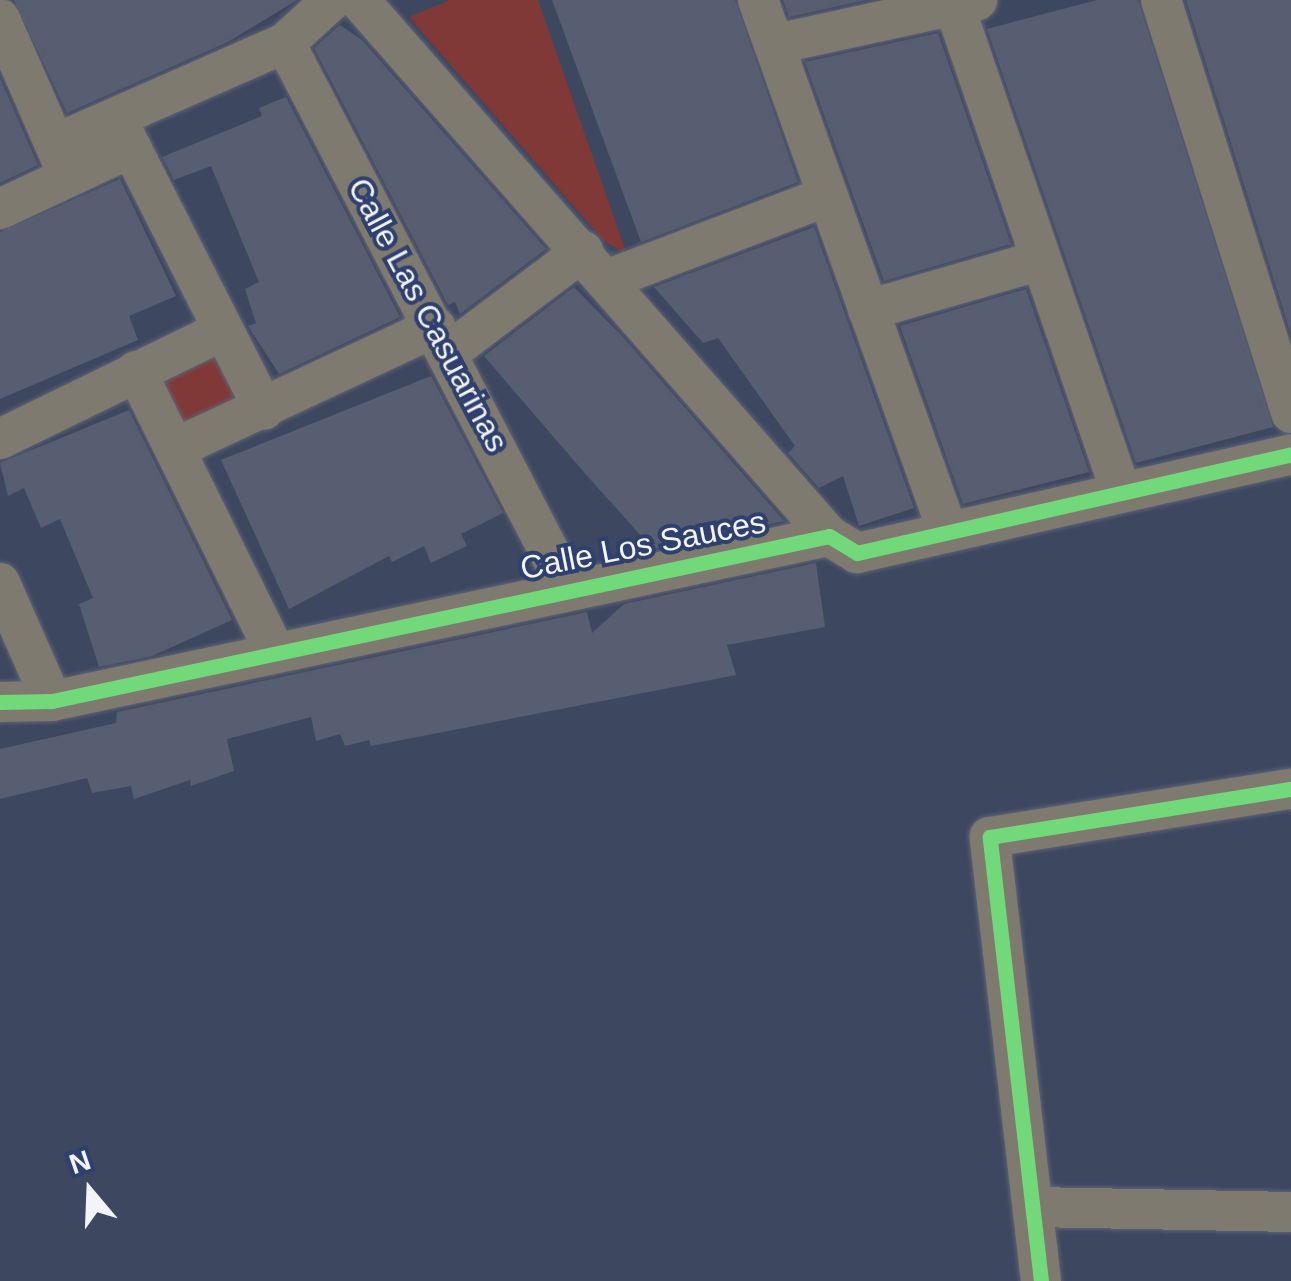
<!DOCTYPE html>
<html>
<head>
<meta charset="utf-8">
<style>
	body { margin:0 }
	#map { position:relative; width:1291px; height:1281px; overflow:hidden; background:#3e4760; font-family:Helvetica,sans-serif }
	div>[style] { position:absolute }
	.green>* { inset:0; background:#803936 }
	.round { border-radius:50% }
	.building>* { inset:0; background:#575e72 }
	.roads { filter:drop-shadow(0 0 2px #5d6476) drop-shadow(0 0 2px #5d6476) }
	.street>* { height:40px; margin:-20px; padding:0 20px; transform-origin:20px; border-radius:20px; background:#7e7a6f }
	.cycleway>* { height:15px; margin:-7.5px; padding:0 7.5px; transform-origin:7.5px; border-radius:7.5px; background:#71d979 }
	span { translate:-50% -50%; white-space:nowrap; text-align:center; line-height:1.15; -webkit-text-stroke:8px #2f406f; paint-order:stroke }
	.street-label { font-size:32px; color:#f2f4fa }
	.north { position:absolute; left:40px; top:1141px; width:100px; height:100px; -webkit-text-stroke:8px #2f406f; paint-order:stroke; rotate:341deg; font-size:28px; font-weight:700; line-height:40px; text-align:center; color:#f2f4fa }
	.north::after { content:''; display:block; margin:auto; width:35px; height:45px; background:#f2f4fa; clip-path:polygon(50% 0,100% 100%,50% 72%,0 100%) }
</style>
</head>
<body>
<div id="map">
	<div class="green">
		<i style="clip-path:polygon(450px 0,538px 0,627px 255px,603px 240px,409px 17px)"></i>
		<i class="round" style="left:161px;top:351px;width:76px;height:76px"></i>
	</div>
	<div class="building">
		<i style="clip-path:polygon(14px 0,297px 0,228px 42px,67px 113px)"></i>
		<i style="clip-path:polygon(552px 0,735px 0,798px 182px,641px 242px)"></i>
		<i style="clip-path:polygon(783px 0,866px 0,789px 17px)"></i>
		<i style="clip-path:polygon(1097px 0,1138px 0,1273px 427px,1136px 463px,987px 29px)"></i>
		<i style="clip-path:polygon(1186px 0,1291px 0,1291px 334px)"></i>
		<i style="clip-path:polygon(340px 25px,362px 40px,546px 249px,460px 314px,455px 302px,448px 305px,314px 48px)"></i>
		<i style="clip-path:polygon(938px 33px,1011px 244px,884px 281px,805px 62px)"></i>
		<i style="clip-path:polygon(0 78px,38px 165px,0 183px)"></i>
		<i style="clip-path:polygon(286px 97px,400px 317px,279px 374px,248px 326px,256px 323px,245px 289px,259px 282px,211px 166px,174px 180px,162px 157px,262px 116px,259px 108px)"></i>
		<i style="clip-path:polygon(120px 179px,176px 296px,129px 316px,138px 340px,0 399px,0 232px)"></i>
		<i style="clip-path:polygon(814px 227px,914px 508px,859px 526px,843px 476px,819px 488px,788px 453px,795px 446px,718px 338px,703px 343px,654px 287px)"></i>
		<i style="clip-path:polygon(574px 287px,623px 337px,784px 521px,653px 549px,589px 478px,484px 356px)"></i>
		<i style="clip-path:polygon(1026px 289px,1089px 472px,963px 504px,900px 326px)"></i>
		<i style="clip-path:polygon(431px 376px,503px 513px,461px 534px,467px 546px,431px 563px,424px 546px,392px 562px,389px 556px,289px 609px,221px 460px)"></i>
		<i style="clip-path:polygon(129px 410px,232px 620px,152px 656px,99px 667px,79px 604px,93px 598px,60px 519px,41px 528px,24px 488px,8px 496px,0 463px)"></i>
		<i style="clip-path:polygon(816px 563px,825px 627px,727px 645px,736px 675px,371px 746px,369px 740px,345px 746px,340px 734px,316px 741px,311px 717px,227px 739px,234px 771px,191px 786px,190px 780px,134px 799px,131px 786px,92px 793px,87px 778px,0 799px,0 749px,116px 723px,117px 712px,587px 612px,592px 633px,624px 604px)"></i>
	</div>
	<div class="roads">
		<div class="street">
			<i style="left:359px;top:0;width:713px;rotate:48.75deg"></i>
			<i style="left:758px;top:0;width:565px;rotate:70.35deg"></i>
			<i style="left:1161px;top:0;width:433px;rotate:72.5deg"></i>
			<i style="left:954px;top:5px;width:515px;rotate:71.07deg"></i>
			<i style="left:0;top:19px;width:172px;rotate:66.4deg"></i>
			<i style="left:285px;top:43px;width:614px;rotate:62.56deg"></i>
			<i style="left:776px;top:44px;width:206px;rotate:-12.3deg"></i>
			<i style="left:116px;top:118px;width:327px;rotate:63.1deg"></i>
			<i style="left:55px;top:144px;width:251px;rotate:-23.7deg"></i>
			<i style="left:285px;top:43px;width:64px;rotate:-42.5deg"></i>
			<i style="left:0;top:209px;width:145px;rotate:-25deg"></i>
			<i style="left:609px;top:279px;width:234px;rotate:-20.8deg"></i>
			<i style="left:868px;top:310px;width:180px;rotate:-16.1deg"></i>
			<i style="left:449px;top:352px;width:168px;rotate:-37deg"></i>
			<i style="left:136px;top:371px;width:309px;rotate:63.7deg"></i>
			<i style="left:0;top:439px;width:246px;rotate:-26deg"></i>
			<i style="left:178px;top:447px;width:284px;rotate:-25deg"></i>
			<i style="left:0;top:583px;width:129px;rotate:66.2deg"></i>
			<i style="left:0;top:702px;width:52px;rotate:-1.1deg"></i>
			<i style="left:52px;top:701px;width:794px;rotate:-11.99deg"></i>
			<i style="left:829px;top:536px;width:33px;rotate:31deg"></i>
			<i style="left:857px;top:553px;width:445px;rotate:-12.8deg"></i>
			<i style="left:1033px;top:1207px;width:258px;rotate:1.1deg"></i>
			<i style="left:1041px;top:1281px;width:447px;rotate:-96.6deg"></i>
			<i style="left:990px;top:837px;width:305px;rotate:-9.1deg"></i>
		</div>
	</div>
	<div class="cycleway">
		<i style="left:0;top:702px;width:52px;rotate:-1.1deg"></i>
		<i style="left:52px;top:701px;width:794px;rotate:-11.99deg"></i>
		<i style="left:829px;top:536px;width:33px;rotate:31deg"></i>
		<i style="left:857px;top:553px;width:445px;rotate:-12.8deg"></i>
		<i style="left:1041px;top:1281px;width:447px;rotate:-96.6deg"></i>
		<i style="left:990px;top:837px;width:305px;rotate:-9.1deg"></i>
	</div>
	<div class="street-label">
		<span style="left:428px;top:315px;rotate:62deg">Calle Las Casuarinas</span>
		<span style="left:643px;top:545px;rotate:-11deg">Calle Los Sauces</span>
	</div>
	<div class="north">N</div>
</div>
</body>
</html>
